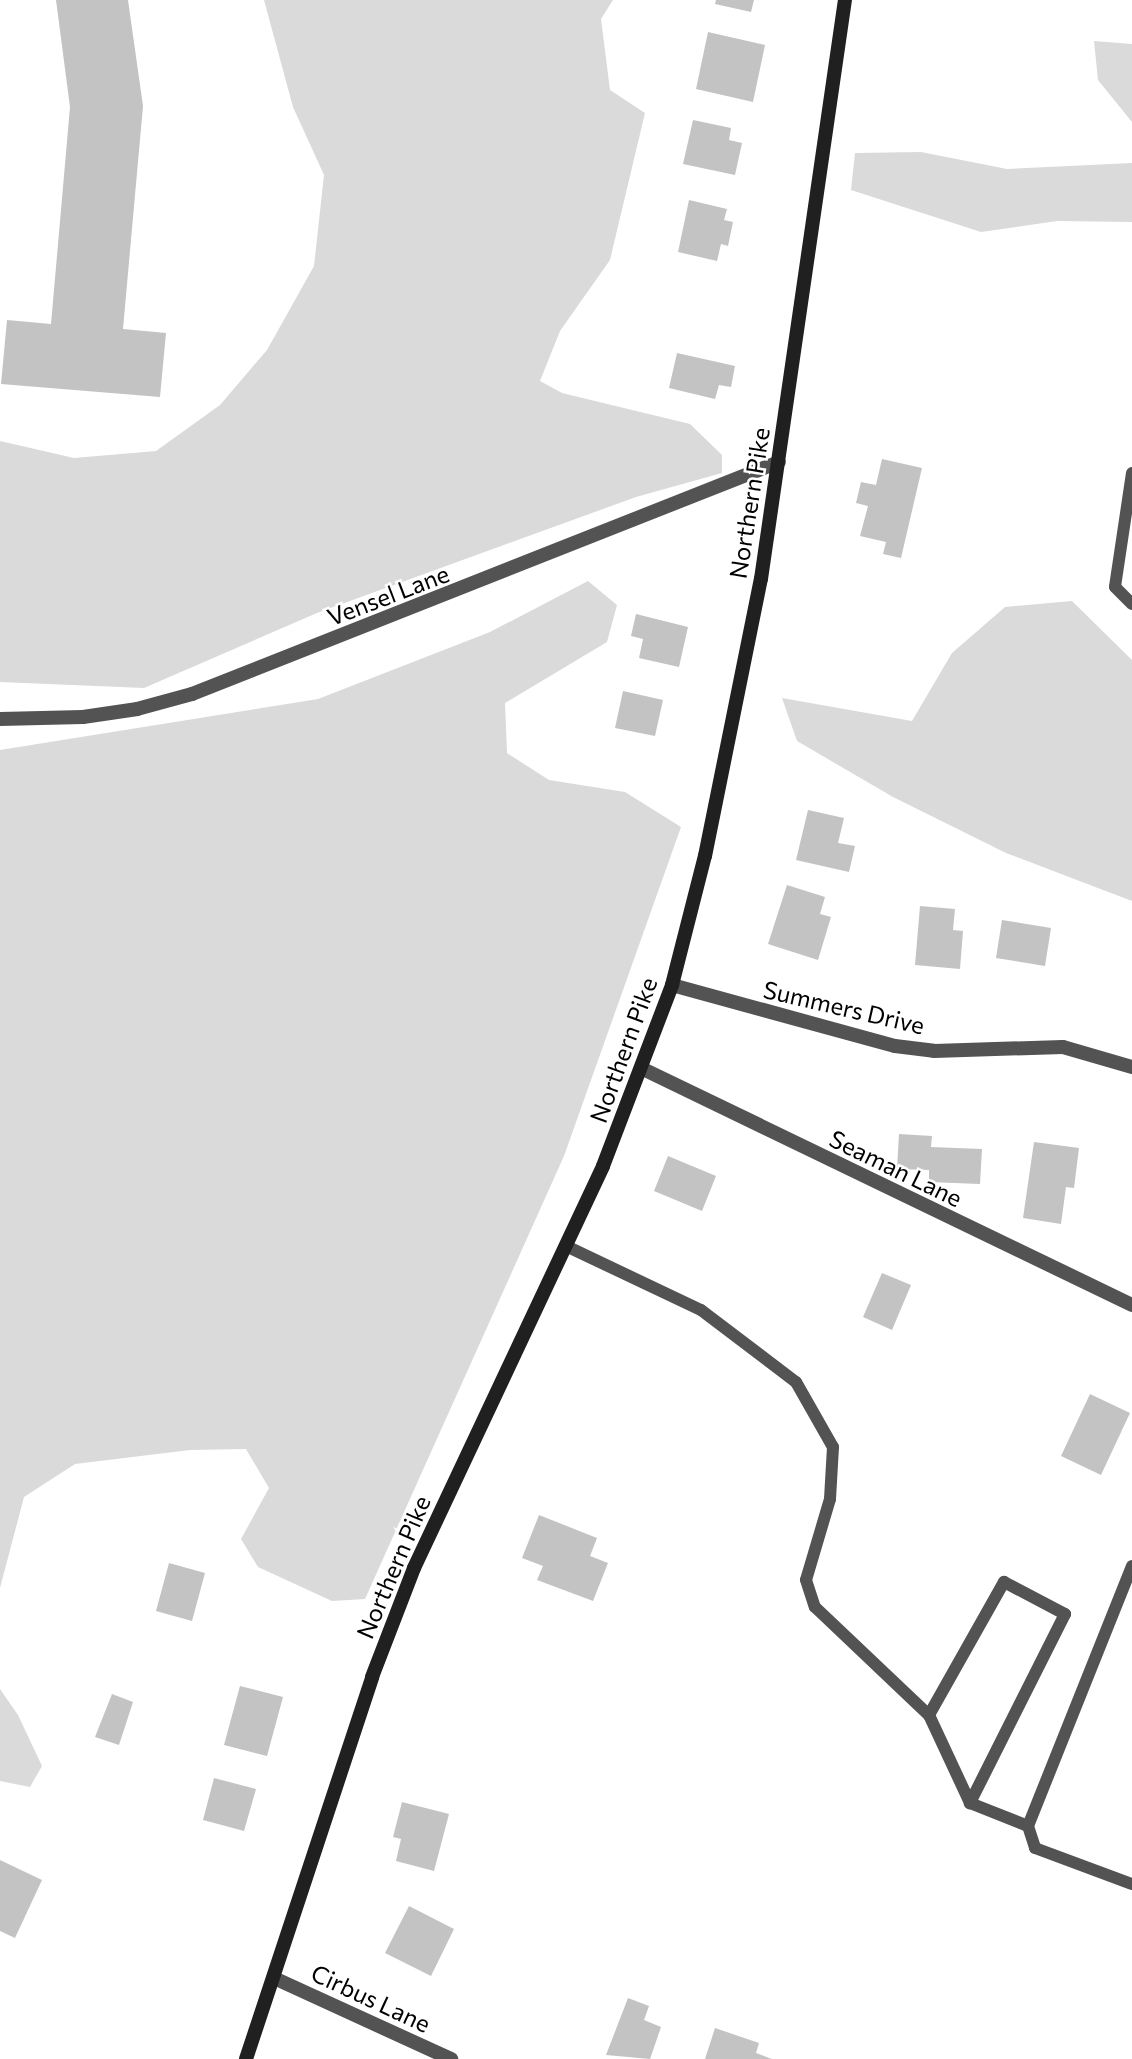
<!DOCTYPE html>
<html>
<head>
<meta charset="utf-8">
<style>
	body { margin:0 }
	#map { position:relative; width:1132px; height:2059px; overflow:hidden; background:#fff; font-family:Commissioner,sans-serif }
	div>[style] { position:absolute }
	.green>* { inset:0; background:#dadada }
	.building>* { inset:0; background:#c3c3c3 }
	.lane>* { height:12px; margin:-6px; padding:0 6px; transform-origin:6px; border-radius:6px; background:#535353 }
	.street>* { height:14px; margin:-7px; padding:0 7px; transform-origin:7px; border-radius:7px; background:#535353 }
	.secondary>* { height:14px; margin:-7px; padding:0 7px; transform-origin:7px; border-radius:7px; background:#202020 }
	span { translate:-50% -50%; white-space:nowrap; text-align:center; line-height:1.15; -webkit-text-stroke:5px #fff; paint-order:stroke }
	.street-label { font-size:24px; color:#000 }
</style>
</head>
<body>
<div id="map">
	<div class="green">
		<i style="clip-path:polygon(264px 0,613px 0,601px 19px,610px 90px,645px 113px,610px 260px,560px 331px,540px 381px,562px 393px,690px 424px,722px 455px,722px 473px,636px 497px,317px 613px,144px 688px,0 682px,0 441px,74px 458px,156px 451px,220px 405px,267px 350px,314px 266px,324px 175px,293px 107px)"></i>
		<i style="clip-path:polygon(1094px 41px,1132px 44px,1132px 122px,1098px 80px)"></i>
		<i style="clip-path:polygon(921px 152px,1007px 169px,1132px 163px,1132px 222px,1057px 221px,981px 232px,851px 190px,855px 153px)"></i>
		<i style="clip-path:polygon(588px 581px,617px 605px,607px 642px,505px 703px,507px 753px,549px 780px,625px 792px,681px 827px,564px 1156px,365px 1599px,332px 1601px,258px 1567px,241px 1539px,269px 1488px,246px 1449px,190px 1450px,75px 1464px,24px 1497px,0 1588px,0 750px,318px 699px,490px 632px)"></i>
		<i style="clip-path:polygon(1072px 601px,1132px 660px,1132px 901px,1006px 853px,893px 797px,797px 741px,782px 698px,912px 721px,952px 653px,1005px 607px)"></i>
		<i style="clip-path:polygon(0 1689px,18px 1715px,42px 1766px,30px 1787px,0 1781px)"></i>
	</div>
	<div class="building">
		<i style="clip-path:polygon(56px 0,128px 0,143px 106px,123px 329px,166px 333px,160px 397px,1px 384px,7px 320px,51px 324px,70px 107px)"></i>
		<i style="clip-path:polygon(716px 0,754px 0,751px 12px,715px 4px)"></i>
		<i style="clip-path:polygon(708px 32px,765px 45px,753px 102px,696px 89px)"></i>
		<i style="clip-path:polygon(693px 120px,731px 128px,729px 140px,742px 143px,735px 175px,683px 164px)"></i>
		<i style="clip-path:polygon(689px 200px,727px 209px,724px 220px,733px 222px,728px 246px,721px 244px,717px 261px,678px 252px)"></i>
		<i style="clip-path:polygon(677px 353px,735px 366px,731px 387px,719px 385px,715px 399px,669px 388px)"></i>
		<i style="clip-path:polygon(882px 459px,922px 468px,901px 558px,883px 554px,886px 542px,860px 536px,868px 506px,856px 503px,861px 482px,876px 485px)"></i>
		<i style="clip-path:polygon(636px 614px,688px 627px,679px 667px,639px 658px,643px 639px,631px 636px)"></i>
		<i style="clip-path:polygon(623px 691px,663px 700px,655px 736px,615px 728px)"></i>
		<i style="clip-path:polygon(808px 810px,844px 818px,838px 843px,855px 846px,849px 872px,796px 860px)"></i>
		<i style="clip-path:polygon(787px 885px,825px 897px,820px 914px,831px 917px,818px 960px,768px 944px)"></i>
		<i style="clip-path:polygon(920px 906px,955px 909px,953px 930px,963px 931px,960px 969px,915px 965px)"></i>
		<i style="clip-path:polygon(1002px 920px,1051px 928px,1045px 966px,996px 958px)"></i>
		<i style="clip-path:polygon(899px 1134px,932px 1136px,931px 1147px,982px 1149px,980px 1184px,929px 1182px,929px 1170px,897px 1169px)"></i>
		<i style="clip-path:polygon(1034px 1142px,1079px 1148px,1074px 1188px,1066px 1187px,1061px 1224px,1023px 1218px)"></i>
		<i style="clip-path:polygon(668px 1156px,716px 1176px,702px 1211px,654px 1191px)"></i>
		<i style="clip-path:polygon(882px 1273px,911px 1285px,892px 1330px,863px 1317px)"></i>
		<i style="clip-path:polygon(1090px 1394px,1130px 1413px,1101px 1475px,1061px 1456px)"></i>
		<i style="clip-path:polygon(539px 1515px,597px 1538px,590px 1556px,608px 1563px,593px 1601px,537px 1580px,543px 1566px,522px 1558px)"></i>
		<i style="clip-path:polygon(169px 1563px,205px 1573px,192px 1621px,156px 1611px)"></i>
		<i style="clip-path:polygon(240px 1686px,283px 1697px,267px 1756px,224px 1745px)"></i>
		<i style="clip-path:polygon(112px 1694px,133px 1702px,119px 1745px,95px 1737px)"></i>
		<i style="clip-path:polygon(214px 1778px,256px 1789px,244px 1831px,203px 1820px)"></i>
		<i style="clip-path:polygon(402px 1802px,449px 1814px,434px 1871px,396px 1861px,401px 1839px,393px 1837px)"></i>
		<i style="clip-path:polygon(0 1860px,42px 1880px,15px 1938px,0 1931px)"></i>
		<i style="clip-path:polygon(409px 1906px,454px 1929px,431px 1976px,385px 1953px)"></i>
		<i style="clip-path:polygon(628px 1998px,649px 2006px,644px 2020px,661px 2027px,650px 2059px,606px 2055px)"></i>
		<i style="clip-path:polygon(715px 2028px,759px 2043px,756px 2053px,772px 2059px,705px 2059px)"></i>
	</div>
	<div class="lane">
		<i style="left:1132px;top:473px;width:115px;rotate:98.5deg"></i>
		<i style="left:1115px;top:587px;width:24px;rotate:45deg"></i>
		<i style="left:566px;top:1246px;width:149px;rotate:25.4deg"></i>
		<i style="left:701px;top:1310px;width:119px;rotate:37.2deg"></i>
		<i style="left:796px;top:1382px;width:75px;rotate:60.4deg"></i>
		<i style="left:833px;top:1447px;width:52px;rotate:93.3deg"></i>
		<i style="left:830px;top:1499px;width:84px;rotate:106.5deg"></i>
		<i style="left:806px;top:1580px;width:28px;rotate:72deg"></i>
		<i style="left:815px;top:1607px;width:157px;rotate:43.5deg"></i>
		<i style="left:929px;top:1715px;width:97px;rotate:65deg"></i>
		<i style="left:970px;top:1803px;width:62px;rotate:21.6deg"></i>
		<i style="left:1132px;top:1566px;width:280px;rotate:111.8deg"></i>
		<i style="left:1028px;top:1826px;width:23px;rotate:72deg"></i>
		<i style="left:1035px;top:1848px;width:103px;rotate:20.4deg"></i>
		<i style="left:929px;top:1715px;width:153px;rotate:-60.6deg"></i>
		<i style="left:1004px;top:1582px;width:69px;rotate:27.7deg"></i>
		<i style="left:1065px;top:1614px;width:212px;rotate:116.7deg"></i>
	</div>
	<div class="street">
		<i style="left:0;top:719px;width:83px;rotate:-1.4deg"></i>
		<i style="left:83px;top:717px;width:55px;rotate:-8.4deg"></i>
		<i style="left:137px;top:709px;width:57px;rotate:-15.3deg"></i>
		<i style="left:192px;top:694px;width:631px;rotate:-21.57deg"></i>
		<i style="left:672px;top:985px;width:231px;rotate:15.3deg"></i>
		<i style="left:895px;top:1046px;width:39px;rotate:7deg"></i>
		<i style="left:934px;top:1051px;width:129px;rotate:-1.8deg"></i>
		<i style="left:1063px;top:1047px;width:72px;rotate:16.2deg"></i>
		<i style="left:643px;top:1069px;width:543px;rotate:25.76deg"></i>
		<i style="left:274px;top:1978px;width:195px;rotate:24.6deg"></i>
	</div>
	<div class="secondary">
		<i style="left:246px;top:2059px;width:402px;rotate:-71.7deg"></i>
		<i style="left:372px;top:1677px;width:117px;rotate:-68.9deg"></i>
		<i style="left:414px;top:1568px;width:444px;rotate:-64.8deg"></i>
		<i style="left:603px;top:1166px;width:194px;rotate:-69.1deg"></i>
		<i style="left:672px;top:985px;width:133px;rotate:-75.7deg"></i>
		<i style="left:705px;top:856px;width:283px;rotate:-78.6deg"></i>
		<i style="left:761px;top:579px;width:585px;rotate:-81.75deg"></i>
	</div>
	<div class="street-label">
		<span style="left:749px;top:503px;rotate:-81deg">Northern Pike</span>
		<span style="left:388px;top:595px;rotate:-21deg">Vensel Lane</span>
		<span style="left:844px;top:1007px;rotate:13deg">Summers Drive</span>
		<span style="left:623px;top:1050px;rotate:-70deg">Northern Pike</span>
		<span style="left:896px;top:1168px;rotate:26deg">Seaman Lane</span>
		<span style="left:393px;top:1567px;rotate:-67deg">Northern Pike</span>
		<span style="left:371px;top:1998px;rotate:25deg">Cirbus Lane</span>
	</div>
</div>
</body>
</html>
